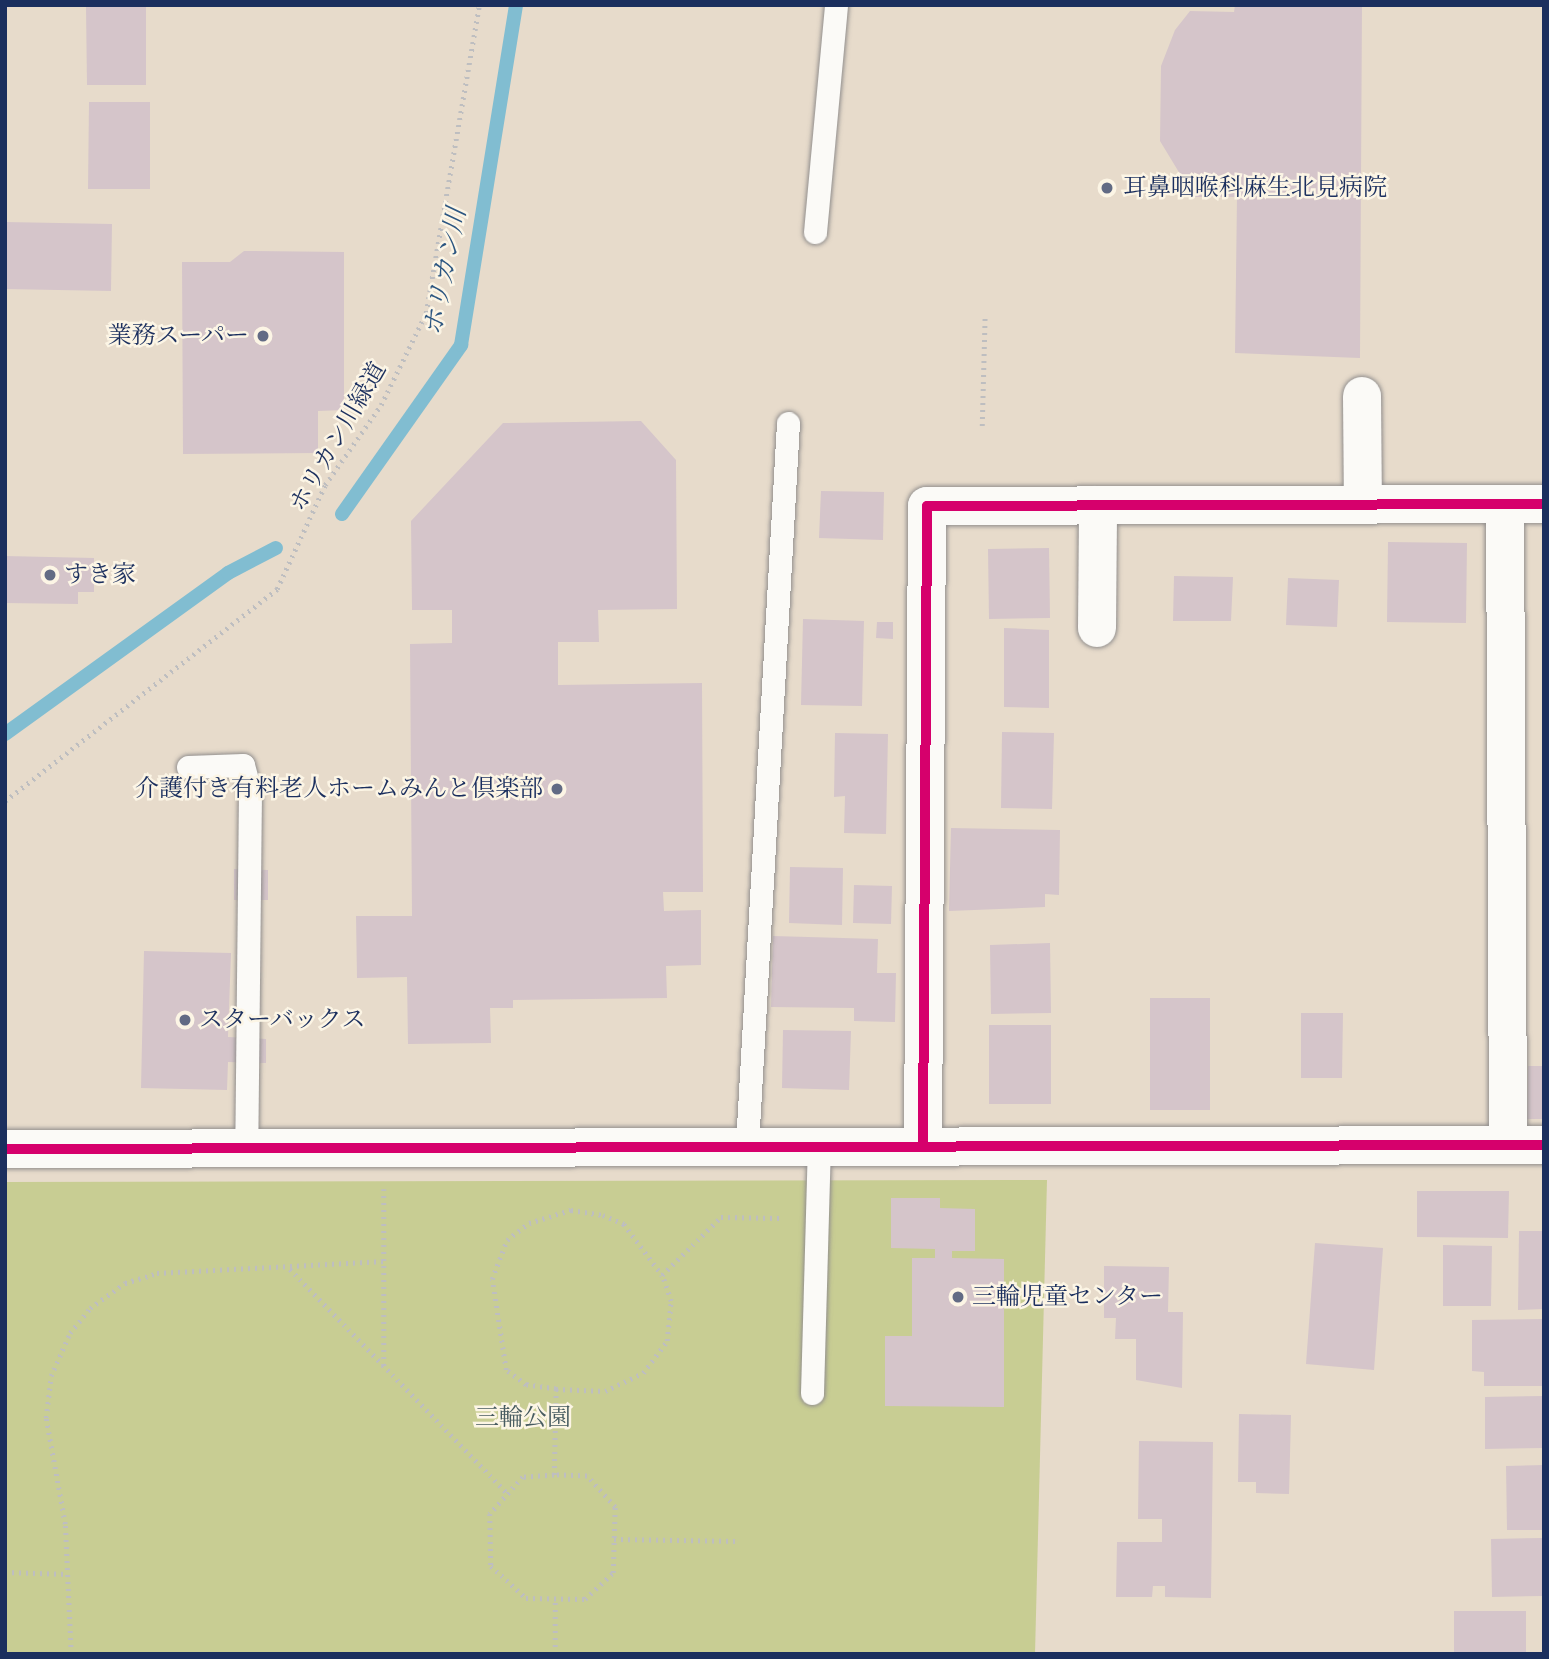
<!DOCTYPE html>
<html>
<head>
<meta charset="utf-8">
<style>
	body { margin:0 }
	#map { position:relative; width:1549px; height:1659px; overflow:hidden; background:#e7dbcb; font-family:"IM FELL Double Pica","Noto Serif JP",serif }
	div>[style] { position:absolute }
	.green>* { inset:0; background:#c8cd93 }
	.stream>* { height:14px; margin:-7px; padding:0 7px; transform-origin:7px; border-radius:7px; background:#81bdd1 }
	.building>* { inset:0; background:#d5c5ca }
	.path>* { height:4.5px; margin-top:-2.25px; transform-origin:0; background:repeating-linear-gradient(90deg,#bebec0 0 2px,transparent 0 7px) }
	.roads { filter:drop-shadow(0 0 2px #928f8e) drop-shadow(0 0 2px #928f8e) }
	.lane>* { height:23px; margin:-11.5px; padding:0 11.5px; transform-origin:11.5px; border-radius:11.5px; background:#fbfaf7 }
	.street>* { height:38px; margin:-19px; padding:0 19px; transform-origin:19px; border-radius:19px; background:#fbfaf7 }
	.cycleway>* { height:10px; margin:-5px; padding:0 5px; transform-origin:5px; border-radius:5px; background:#d6006c }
	.dots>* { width:19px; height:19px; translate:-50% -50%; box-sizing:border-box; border:4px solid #fcf5e5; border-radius:50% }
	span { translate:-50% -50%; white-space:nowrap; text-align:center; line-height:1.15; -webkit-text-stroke:5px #fcf5e5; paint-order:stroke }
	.poi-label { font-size:24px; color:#1b2f5e }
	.left { translate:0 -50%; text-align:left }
	.right { translate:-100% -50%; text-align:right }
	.street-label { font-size:24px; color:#1b2f5e }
	.park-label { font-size:24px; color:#475b60 }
	.water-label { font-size:26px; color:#2c5681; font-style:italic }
	.frame { position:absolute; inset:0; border:7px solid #1b2f5e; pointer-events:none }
</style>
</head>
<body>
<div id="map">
	<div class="green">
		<i style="clip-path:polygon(1047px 1180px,1035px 1654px,5px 1654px,5px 1182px)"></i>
	</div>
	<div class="stream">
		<i style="left:342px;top:514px;width:207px;rotate:-54.8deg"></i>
		<i style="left:461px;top:345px;width:344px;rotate:-80.8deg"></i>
		<i style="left:5px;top:734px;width:275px;rotate:-35.8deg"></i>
		<i style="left:228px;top:573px;width:54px;rotate:-27.5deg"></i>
	</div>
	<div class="building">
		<i style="clip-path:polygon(1235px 5px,1362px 5px,1360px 358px,1235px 353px,1237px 197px,1194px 197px,1160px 141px,1161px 66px,1175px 30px,1190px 11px,1234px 12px)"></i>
		<i style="clip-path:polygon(146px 6px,146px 85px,87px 85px,86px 7px)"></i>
		<i style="clip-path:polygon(89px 102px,150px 102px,150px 189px,88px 189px)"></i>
		<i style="clip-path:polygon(5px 222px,112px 224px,111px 291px,5px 289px)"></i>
		<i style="clip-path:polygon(244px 251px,344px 252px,344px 410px,318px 411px,318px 453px,183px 454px,182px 262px,230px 262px)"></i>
		<i style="clip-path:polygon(641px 421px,676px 460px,677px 609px,598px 610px,599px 642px,558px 642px,558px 685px,702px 683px,703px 892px,663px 892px,664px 911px,701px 910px,701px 965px,666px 966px,667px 998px,513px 1000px,513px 1008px,490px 1008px,491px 1043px,408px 1044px,407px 977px,357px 978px,356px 916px,412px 916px,410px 644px,452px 643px,452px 610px,412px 610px,411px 521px,503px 423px)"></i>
		<i style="clip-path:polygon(821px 491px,884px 492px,883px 540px,819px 538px)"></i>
		<i style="clip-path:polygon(1388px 542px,1467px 543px,1466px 623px,1387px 622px)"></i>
		<i style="clip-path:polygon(1049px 548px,1050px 618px,989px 619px,988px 549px)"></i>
		<i style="clip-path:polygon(5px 556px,94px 558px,94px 592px,78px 592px,78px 604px,5px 603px)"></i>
		<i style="clip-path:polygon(1174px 576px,1233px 577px,1231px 621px,1173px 621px)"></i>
		<i style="clip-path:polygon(1288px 578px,1339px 580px,1337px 627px,1286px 625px)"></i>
		<i style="clip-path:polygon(803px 619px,864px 621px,862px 706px,801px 705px)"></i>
		<i style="clip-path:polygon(877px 622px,893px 622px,893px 639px,876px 638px)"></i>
		<i style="clip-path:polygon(1004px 628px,1049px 630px,1049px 708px,1004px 707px)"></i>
		<i style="clip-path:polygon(1002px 732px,1054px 733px,1052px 809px,1001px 808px)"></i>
		<i style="clip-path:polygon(835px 733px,888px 734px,886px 834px,844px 833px,845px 796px,834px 797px)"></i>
		<i style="clip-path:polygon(951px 828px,1060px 830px,1059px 895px,1045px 894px,1045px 907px,949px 911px)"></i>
		<i style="clip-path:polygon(790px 867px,843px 868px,842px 925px,789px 923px)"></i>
		<i style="clip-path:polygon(234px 869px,268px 870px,268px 900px,234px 900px)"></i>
		<i style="clip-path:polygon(854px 885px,892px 886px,891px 924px,853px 923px)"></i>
		<i style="clip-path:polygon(773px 936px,878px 939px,877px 973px,896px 973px,895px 1022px,854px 1021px,854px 1008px,771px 1007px)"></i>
		<i style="clip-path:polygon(1050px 943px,1051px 1013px,991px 1014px,990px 945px)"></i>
		<i style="clip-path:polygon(144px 951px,231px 953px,228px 1037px,266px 1039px,266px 1063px,228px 1062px,227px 1090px,141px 1088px)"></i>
		<i style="clip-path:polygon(1150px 998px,1210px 998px,1210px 1110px,1150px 1110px)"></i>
		<i style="clip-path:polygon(1301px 1013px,1343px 1013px,1342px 1078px,1301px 1078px)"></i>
		<i style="clip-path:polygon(989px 1025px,1051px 1025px,1051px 1104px,989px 1104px)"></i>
		<i style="clip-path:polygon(783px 1030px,851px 1031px,849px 1090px,782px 1088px)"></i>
		<i style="clip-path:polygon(1528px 1066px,1544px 1066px,1544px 1119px,1527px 1119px)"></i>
		<i style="clip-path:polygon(1417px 1191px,1509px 1191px,1508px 1238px,1417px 1237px)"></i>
		<i style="clip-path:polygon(891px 1198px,940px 1198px,940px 1208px,975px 1209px,975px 1251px,952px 1251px,952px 1258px,1004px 1259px,1004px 1407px,885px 1406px,885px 1336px,912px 1336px,912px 1258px,935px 1258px,935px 1249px,891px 1248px)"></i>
		<i style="clip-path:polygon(1519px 1231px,1544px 1231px,1544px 1309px,1518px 1310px)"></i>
		<i style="clip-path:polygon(1315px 1243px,1383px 1248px,1374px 1370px,1306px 1364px)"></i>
		<i style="clip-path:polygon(1443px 1245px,1492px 1246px,1491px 1306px,1443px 1306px)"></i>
		<i style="clip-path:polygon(1104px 1266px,1169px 1267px,1168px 1312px,1183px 1312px,1182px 1388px,1136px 1380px,1136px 1339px,1115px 1339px,1116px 1318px,1104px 1318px)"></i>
		<i style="clip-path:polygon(1544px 1319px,1544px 1386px,1484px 1386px,1484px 1372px,1472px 1371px,1472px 1320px)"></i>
		<i style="clip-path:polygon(1544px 1396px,1544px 1448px,1485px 1449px,1485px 1397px)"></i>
		<i style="clip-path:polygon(1239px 1414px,1291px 1415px,1289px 1494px,1256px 1493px,1256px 1482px,1238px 1482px)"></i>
		<i style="clip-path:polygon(1139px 1441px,1213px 1442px,1211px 1598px,1165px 1597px,1165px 1586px,1153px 1586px,1152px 1597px,1116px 1597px,1117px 1542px,1162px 1542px,1162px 1519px,1138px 1519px)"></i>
		<i style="clip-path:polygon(1544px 1465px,1544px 1530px,1507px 1530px,1506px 1466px)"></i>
		<i style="clip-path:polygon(1542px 1538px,1543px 1596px,1492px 1597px,1491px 1539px)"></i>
		<i style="clip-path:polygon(1454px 1611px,1526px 1611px,1526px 1654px,1454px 1654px)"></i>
	</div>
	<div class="path">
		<i style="left:982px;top:426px;width:111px;rotate:-88.5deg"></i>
		<i style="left:5px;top:801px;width:345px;rotate:-37.9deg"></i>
		<i style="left:277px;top:589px;width:115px;rotate:-65.2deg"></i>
		<i style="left:325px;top:485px;width:98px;rotate:-55deg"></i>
		<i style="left:381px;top:405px;width:102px;rotate:-63.9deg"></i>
		<i style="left:426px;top:313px;width:313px;rotate:-80.2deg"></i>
		<i style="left:384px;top:1189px;width:179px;rotate:90deg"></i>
		<i style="left:290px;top:1269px;width:312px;rotate:45.9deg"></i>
		<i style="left:556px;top:1389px;width:30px;rotate:-172deg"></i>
		<i style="left:526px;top:1385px;width:25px;rotate:-143deg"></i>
		<i style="left:506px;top:1370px;width:92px;rotate:-98.7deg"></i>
		<i style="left:492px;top:1279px;width:42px;rotate:-69deg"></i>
		<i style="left:507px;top:1240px;width:28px;rotate:-38deg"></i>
		<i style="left:529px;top:1223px;width:44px;rotate:-17.2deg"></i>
		<i style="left:571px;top:1210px;width:32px;rotate:9deg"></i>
		<i style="left:603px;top:1215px;width:23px;rotate:23deg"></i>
		<i style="left:624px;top:1224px;width:64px;rotate:53.3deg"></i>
		<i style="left:554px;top:1475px;width:31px;rotate:176deg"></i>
		<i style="left:523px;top:1477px;width:50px;rotate:131.7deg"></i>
		<i style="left:490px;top:1514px;width:52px;rotate:88.9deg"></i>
		<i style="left:491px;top:1566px;width:47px;rotate:42.4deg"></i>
		<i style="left:526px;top:1598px;width:59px;rotate:1deg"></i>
		<i style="left:585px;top:1599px;width:38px;rotate:-43deg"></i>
		<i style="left:613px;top:1573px;width:66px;rotate:-88.3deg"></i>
		<i style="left:615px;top:1507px;width:42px;rotate:-132.1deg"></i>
		<i style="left:587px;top:1476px;width:33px;rotate:-178deg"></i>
		<i style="left:554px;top:1475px;width:86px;rotate:-88.7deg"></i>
		<i style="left:556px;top:1389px;width:49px;rotate:2.3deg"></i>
		<i style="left:605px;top:1391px;width:42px;rotate:-25.3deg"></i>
		<i style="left:643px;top:1373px;width:40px;rotate:-53deg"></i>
		<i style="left:667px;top:1341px;width:40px;rotate:-84.3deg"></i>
		<i style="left:671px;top:1301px;width:28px;rotate:-109deg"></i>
		<i style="left:662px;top:1275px;width:83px;rotate:-44.5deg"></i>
		<i style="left:721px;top:1217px;width:63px;rotate:0.9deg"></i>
		<i style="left:614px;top:1539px;width:126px;rotate:0.9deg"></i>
		<i style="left:5px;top:1572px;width:62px;rotate:1.8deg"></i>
		<i style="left:71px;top:1654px;width:130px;rotate:-92.6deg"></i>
		<i style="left:65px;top:1524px;width:108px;rotate:-100.2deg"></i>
		<i style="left:46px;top:1418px;width:42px;rotate:-83.2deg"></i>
		<i style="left:51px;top:1376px;width:47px;rotate:-66.2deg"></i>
		<i style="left:70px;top:1333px;width:32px;rotate:-51deg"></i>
		<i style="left:90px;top:1308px;width:43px;rotate:-35.5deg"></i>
		<i style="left:125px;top:1283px;width:34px;rotate:-17deg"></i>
		<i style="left:157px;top:1273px;width:228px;rotate:-3deg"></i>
		<i style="left:555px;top:1654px;width:55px;rotate:-90deg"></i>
	</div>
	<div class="roads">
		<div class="lane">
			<i style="left:815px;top:232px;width:228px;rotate:-84.7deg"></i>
			<i style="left:188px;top:767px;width:55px;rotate:-2.1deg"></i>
			<i style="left:243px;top:765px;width:27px;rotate:75deg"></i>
			<i style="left:250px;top:791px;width:358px;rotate:90.6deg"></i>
			<i style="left:747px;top:1145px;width:723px;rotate:-86.75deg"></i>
			<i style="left:812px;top:1393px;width:248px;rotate:-88.4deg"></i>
		</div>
		<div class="street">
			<i style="left:1362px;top:396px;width:108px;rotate:89.5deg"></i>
			<i style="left:1505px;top:504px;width:641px;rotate:89.73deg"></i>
			<i style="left:1097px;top:628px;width:123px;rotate:-89.5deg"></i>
			<i style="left:923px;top:1146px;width:640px;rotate:-89.64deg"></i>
			<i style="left:927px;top:506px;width:617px;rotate:-0.19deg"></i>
			<i style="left:5px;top:1149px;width:1539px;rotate:-0.15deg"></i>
		</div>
	</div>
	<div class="cycleway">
		<i style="left:923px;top:1146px;width:640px;rotate:-89.64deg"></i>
		<i style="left:927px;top:506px;width:617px;rotate:-0.19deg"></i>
		<i style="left:5px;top:1149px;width:1539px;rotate:-0.15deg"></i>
	</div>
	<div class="dots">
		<i style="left:1107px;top:188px;background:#626b84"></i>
		<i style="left:263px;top:336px;background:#626b84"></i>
		<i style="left:50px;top:575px;background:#626b84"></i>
		<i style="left:557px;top:789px;background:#626b84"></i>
		<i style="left:185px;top:1020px;background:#626b84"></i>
		<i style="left:958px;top:1297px;background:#626b84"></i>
	</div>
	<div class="poi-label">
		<span class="left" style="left:1123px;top:188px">耳鼻咽喉科麻生北見病院</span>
		<span class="right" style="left:249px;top:336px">業務スーパー</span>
		<span class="left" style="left:64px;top:575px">すき家</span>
		<span class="right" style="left:543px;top:789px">介護付き有料老人ホームみんと倶楽部</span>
		<span class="left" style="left:199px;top:1020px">スターバックス</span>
		<span class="left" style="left:972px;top:1297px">三輪児童センター</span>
	</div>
	<div class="street-label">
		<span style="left:338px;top:437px;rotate:-60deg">ホリカン川緑道</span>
	</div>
	<div class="park-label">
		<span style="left:523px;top:1418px">三輪公園</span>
	</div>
	<div class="water-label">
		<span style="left:446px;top:272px;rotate:-79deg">ホリカン川</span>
	</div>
	<div class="frame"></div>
</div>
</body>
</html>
